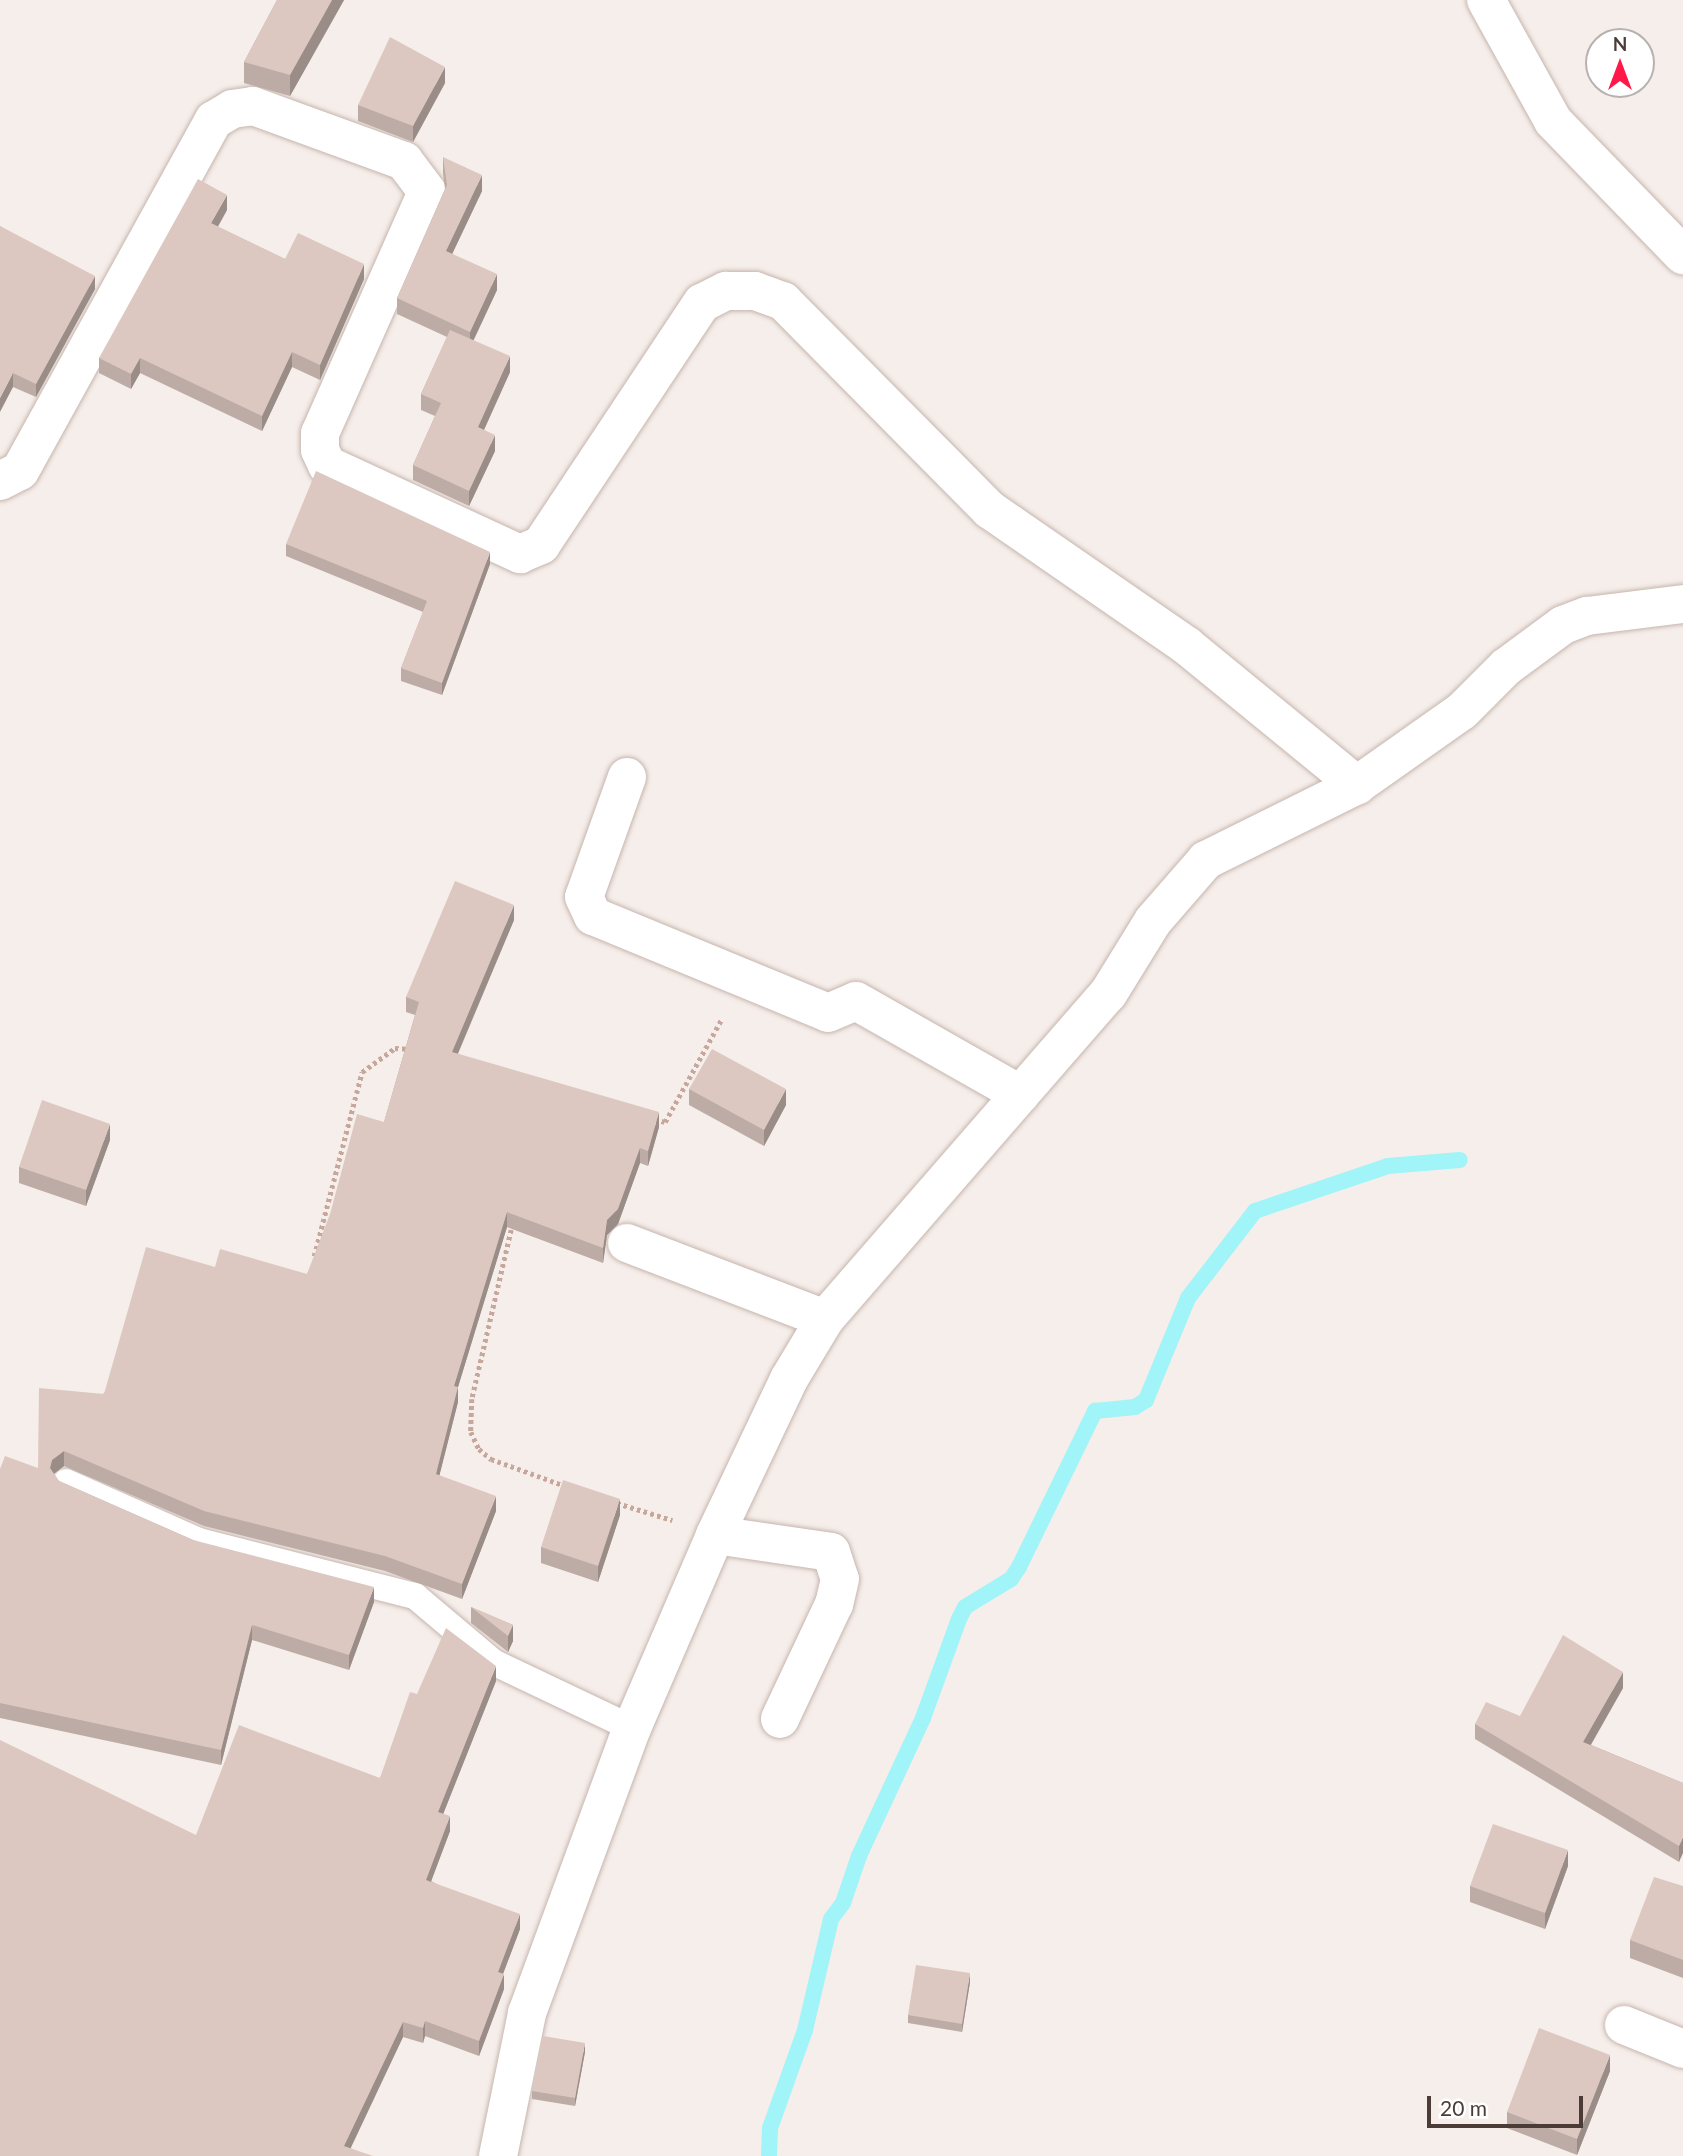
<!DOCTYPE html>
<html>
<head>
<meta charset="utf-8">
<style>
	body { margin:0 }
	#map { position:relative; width:1683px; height:2156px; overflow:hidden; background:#f6eeea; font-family:Lato,sans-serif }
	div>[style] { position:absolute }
	.stream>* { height:16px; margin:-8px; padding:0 8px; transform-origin:8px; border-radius:8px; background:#a1f4f8 }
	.path>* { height:4.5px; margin-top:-2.25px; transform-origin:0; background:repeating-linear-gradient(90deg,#c7a79b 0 3.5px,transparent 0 7px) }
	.roads { filter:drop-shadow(0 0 2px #c6b5ae) drop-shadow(0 0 2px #c6b5ae) }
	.lane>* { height:26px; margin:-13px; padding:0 13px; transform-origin:13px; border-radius:13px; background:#fff }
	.street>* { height:38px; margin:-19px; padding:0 19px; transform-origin:19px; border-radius:19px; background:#fff }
	.wall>* { inset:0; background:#bdaca6 }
	.shaded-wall>* { inset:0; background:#9a8c87 }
	.building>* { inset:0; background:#dcc8c1 }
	span { translate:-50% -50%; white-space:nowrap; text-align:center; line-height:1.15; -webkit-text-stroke:5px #fff; paint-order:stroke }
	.north { position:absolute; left:1585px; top:28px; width:70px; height:70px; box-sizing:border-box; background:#fff; border:2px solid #b7b1af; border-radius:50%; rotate:0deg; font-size:19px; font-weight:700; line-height:28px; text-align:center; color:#4c3c37 }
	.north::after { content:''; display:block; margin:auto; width:24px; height:32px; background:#ff1849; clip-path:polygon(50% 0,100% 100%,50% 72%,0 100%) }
	.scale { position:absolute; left:1427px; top:2096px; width:156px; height:32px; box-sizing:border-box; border:4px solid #4c3c37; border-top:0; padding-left:9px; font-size:21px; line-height:24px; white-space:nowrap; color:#4c3c37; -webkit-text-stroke:5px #fff; paint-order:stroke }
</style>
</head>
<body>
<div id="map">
	<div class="stream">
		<i style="left:769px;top:2156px;width:28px;rotate:-88deg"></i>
		<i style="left:770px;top:2128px;width:104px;rotate:-70.3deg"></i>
		<i style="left:805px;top:2030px;width:114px;rotate:-76.8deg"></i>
		<i style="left:831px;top:1919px;width:20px;rotate:-53deg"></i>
		<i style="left:843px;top:1903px;width:50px;rotate:-71.2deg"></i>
		<i style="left:859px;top:1856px;width:152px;rotate:-65.1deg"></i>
		<i style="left:923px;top:1718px;width:105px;rotate:-70deg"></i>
		<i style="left:959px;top:1619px;width:13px;rotate:-63deg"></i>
		<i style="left:965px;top:1607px;width:54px;rotate:-31.3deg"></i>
		<i style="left:1011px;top:1579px;width:14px;rotate:-56deg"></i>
		<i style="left:1019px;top:1567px;width:174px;rotate:-64deg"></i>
		<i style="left:1095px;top:1411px;width:40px;rotate:-5.7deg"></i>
		<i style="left:1135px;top:1407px;width:13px;rotate:-32deg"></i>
		<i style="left:1146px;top:1400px;width:110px;rotate:-67.6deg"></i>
		<i style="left:1188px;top:1298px;width:110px;rotate:-52.4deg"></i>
		<i style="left:1255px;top:1211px;width:140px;rotate:-18.7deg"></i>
		<i style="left:1388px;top:1166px;width:72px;rotate:-4.8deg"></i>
	</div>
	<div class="path">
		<i style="left:655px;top:1119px;width:10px;rotate:17deg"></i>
		<i style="left:665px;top:1122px;width:116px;rotate:-61.2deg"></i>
		<i style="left:513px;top:1223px;width:181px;rotate:103.1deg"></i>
		<i style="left:472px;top:1399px;width:33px;rotate:92deg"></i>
		<i style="left:471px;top:1432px;width:19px;rotate:65deg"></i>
		<i style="left:479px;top:1449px;width:16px;rotate:40deg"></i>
		<i style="left:491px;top:1459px;width:79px;rotate:20deg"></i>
		<i style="left:314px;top:1256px;width:190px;rotate:-75.4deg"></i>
		<i style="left:362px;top:1072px;width:41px;rotate:-36deg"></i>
		<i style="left:395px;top:1048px;width:16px;rotate:4deg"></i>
		<i style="left:617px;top:1503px;width:58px;rotate:17.2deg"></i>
	</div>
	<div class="roads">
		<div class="lane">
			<i style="left:66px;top:1482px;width:145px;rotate:23.9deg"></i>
			<i style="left:199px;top:1541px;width:223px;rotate:14.3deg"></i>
			<i style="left:415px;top:1596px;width:102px;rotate:40.2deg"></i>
			<i style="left:493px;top:1662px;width:154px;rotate:25.4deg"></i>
		</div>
		<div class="street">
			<i style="left:1486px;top:0;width:138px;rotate:61deg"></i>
			<i style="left:1553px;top:121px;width:187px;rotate:45.9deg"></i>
			<i style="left:0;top:481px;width:22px;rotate:-27deg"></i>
			<i style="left:20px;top:471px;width:401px;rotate:-61.1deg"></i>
			<i style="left:214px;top:120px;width:21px;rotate:-31deg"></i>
			<i style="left:232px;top:109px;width:21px;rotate:-8deg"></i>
			<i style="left:253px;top:106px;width:161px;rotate:20deg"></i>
			<i style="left:404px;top:161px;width:39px;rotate:53deg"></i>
			<i style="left:427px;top:192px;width:264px;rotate:113.9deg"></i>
			<i style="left:320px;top:433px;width:17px;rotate:90deg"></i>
			<i style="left:320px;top:450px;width:17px;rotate:65deg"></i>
			<i style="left:327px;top:465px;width:213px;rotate:24.8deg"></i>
			<i style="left:520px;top:554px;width:23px;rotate:-23deg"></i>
			<i style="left:541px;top:545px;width:291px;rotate:-56.4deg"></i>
			<i style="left:702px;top:303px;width:27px;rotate:-27deg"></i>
			<i style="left:726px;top:291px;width:29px"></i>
			<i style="left:755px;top:291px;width:30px;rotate:20deg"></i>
			<i style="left:783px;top:301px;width:294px;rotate:45.3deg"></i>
			<i style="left:990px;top:510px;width:239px;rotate:34.6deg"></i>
			<i style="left:1187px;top:646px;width:220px;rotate:39.3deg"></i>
			<i style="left:627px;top:777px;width:127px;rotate:109.7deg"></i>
			<i style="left:584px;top:897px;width:21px;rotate:65deg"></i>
			<i style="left:593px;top:916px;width:254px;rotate:22.4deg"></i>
			<i style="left:828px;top:1013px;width:30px;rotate:-23deg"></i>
			<i style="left:856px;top:1001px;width:189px;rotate:29.6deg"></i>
			<i style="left:627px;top:1243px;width:212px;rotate:21deg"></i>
			<i style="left:715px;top:1535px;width:117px;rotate:8.3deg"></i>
			<i style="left:831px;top:1552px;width:28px;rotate:72deg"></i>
			<i style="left:840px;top:1579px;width:26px;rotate:103deg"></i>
			<i style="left:834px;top:1604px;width:127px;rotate:115.2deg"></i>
			<i style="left:1624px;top:2025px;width:64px;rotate:22.1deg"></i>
			<i style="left:498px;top:2156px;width:146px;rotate:-78.5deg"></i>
			<i style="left:527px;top:2013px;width:304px;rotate:-69.8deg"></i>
			<i style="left:632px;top:1728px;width:210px;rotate:-66.7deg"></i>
			<i style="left:715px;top:1535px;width:173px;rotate:-64.6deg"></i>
			<i style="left:789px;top:1379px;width:70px;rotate:-59deg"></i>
			<i style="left:825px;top:1319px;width:431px;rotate:-49deg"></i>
			<i style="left:1108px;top:994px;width:86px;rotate:-58.3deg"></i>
			<i style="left:1153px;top:921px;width:81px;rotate:-49deg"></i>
			<i style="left:1206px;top:860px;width:169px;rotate:-26.4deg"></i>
			<i style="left:1357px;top:785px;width:128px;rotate:-35.2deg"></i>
			<i style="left:1462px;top:711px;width:62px;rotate:-45deg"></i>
			<i style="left:1506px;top:667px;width:71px;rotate:-36.4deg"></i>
			<i style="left:1563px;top:625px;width:26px;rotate:-21deg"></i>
			<i style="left:1587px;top:616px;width:97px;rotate:-7.1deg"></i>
		</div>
	</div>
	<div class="wall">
		<i style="clip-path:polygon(277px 0,344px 0,290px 96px,244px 83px,244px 62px)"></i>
		<i style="clip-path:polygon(445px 83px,413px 142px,358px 121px,358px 105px)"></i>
		<i style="clip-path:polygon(443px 157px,482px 191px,452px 254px,497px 290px,473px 340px,510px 372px,484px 430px,495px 451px,469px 506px,413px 480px,413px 465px,435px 416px,421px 410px,421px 394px,447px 337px,397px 314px,397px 298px,445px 189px,443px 173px)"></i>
		<i style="clip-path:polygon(227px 210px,218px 227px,285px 259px,364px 279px,320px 380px,292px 367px,262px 431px,140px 373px,131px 389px,99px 373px,99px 358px)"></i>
		<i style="clip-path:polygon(0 226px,95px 289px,36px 397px,13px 387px)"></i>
		<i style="clip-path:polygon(286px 544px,490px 564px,442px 695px,401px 681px,401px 668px,423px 612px,286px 556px)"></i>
		<i style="clip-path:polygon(514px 920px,458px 1054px,659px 1127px,648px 1166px,640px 1163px,618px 1224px,607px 1235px,603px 1263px,507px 1227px,458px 1387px,458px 1402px,439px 1476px,496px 1511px,462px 1599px,385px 1571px,204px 1526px,64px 1466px,54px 1474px,59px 1481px,193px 1540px,374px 1602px,349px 1670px,252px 1640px,221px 1765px,0 1718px,0 1469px,38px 1468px,215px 1267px,307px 1274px,384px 1122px,415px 1015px,406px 1012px,406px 997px)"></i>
		<i style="clip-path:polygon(689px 1089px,786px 1105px,764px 1146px,689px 1105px)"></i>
		<i style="clip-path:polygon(110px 1140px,86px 1206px,19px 1183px,19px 1167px)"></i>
		<i style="clip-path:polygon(620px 1515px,598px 1582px,541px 1563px,541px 1547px)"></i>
		<i style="clip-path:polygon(471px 1607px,513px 1625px,513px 1641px,508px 1652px,471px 1623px)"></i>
		<i style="clip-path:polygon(496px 1681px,443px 1814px,450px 1831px,431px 1881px,520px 1929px,503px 1974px,504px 1989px,479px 2056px,425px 2036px,423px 2043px,403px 2037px,350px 2148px,0 2156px,196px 1835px,380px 1778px,417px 1694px)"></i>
		<i style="clip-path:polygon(1623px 1688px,1591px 1745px,1683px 1783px,1679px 1862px,1475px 1739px,1475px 1724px,1520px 1716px)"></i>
		<i style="clip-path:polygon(1568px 1866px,1545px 1929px,1470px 1902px,1470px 1886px)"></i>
		<i style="clip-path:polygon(1683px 1886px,1683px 1978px,1630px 1958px,1630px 1940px)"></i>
		<i style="clip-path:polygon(970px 1982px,962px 2032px,908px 2023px,908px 2015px)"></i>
		<i style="clip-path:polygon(585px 2052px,575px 2106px,532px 2099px,532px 2091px)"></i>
		<i style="clip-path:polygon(1610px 2071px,1577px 2155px,1507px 2128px,1507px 2112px)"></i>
	</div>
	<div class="shaded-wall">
		<i style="clip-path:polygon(332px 0,344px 0,290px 96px,290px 75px)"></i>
		<i style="clip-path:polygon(445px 67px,445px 83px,413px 142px,413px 126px)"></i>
		<i style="clip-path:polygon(482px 175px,482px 191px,446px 267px,446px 251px)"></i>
		<i style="clip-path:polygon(227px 195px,227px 210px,211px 238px,211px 223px)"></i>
		<i style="clip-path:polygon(364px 264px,364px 279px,320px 380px,320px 365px)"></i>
		<i style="clip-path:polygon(497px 274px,497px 290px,470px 348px,470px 332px)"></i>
		<i style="clip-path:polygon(95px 276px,95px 289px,36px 397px,36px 384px)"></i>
		<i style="clip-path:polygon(292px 352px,292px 367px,262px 431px,262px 416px)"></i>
		<i style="clip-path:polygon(510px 356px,510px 372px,478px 443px,478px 427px)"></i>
		<i style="clip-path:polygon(140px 358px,140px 373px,131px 389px,131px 374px)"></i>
		<i style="clip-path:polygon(13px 373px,13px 387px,0 412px,0 398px)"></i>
		<i style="clip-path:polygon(495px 435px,495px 451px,469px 506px,469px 491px)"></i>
		<i style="clip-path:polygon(490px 552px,490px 564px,442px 695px,442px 683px)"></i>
		<i style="clip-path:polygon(514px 905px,514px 920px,452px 1067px,452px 1052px)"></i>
		<i style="clip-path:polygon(786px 1089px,786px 1105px,764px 1146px,764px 1130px)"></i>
		<i style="clip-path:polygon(659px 1112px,659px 1127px,648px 1166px,648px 1151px)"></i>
		<i style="clip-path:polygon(110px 1124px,110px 1140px,86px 1206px,86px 1190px)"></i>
		<i style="clip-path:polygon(640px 1148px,640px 1163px,618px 1224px,607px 1235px,603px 1263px,603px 1248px,607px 1220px)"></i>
		<i style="clip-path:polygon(507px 1212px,507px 1227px,458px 1387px,458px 1402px,436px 1489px,436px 1474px,454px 1386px)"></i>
		<i style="clip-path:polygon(64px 1451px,64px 1466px,52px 1475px,50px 1468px,52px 1460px)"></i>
		<i style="clip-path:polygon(496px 1496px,496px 1511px,462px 1599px,462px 1584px)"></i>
		<i style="clip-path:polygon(620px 1499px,620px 1515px,598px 1582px,598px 1566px)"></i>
		<i style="clip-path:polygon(374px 1587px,374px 1602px,349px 1670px,349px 1655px)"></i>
		<i style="clip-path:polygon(252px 1625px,252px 1640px,221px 1765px,221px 1750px)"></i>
		<i style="clip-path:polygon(513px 1625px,513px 1641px,508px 1652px,508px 1636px)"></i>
		<i style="clip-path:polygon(496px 1666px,496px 1681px,438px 1827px,438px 1812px)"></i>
		<i style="clip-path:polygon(1623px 1672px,1623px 1688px,1583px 1758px,1583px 1742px)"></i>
		<i style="clip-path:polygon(450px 1816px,450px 1831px,426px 1895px,426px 1880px)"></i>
		<i style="clip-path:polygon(1683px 1837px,1683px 1853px,1679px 1862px,1679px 1846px)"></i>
		<i style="clip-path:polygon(1568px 1850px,1568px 1866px,1545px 1929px,1545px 1913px)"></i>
		<i style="clip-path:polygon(520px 1914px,520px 1929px,498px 1987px,498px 1972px)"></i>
		<i style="clip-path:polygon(970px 1973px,970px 1982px,962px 2032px,962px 2024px)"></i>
		<i style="clip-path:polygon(504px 1974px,504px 1989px,479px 2056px,479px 2041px)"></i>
		<i style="clip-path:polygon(425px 2021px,425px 2036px,423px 2043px,423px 2028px)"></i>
		<i style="clip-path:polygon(403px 2022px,403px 2037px,347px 2156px,344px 2146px)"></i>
		<i style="clip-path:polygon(585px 2043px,585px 2052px,575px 2106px,575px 2098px)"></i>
		<i style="clip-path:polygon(1610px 2055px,1610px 2071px,1577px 2155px,1577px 2139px)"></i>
	</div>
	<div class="building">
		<i style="clip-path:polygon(277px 0,332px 0,290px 75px,244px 62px)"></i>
		<i style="clip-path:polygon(390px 37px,445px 67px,413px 126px,358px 105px)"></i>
		<i style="clip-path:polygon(443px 157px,482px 175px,446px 251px,497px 274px,470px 332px,397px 298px,447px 185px)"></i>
		<i style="clip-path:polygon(198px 179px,227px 195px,211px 223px,285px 259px,298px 233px,364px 264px,320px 365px,292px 352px,262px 416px,140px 358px,131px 374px,99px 358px)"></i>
		<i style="clip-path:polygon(0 226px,95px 276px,36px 384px,13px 373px,0 398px)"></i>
		<i style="clip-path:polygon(450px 330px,510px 356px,478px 427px,495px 435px,469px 491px,413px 465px,441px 403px,421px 394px)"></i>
		<i style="clip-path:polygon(316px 471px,490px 552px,442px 683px,401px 668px,427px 601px,286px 544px)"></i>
		<i style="clip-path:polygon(455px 881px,514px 905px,452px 1052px,659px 1112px,648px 1151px,640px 1148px,618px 1209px,607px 1220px,603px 1248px,507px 1212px,454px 1386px,458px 1387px,436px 1474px,496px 1496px,462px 1584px,385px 1556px,204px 1511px,64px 1451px,52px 1460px,50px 1468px,59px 1481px,193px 1540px,374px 1587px,349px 1655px,252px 1625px,221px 1750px,0 1703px,0 1469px,5px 1456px,38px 1468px,39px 1388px,104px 1394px,146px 1247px,215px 1267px,220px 1249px,307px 1274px,330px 1214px,357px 1114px,384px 1122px,419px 1002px,406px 997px)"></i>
		<i style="clip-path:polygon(712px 1049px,786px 1089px,764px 1130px,689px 1089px)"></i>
		<i style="clip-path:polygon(42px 1100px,110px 1124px,86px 1190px,19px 1167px)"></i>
		<i style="clip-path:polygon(563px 1480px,620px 1499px,598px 1566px,541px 1547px)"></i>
		<i style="clip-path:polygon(471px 1607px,513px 1625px,508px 1636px)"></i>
		<i style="clip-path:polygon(446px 1628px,496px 1666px,438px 1812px,450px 1816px,426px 1880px,520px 1914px,498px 1972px,504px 1974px,479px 2041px,425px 2021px,423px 2028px,403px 2022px,344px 2146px,373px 2156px,0 2156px,0 1740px,196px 1835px,239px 1725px,380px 1778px,410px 1692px,417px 1694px)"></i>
		<i style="clip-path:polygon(1563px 1635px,1623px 1672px,1583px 1742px,1683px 1783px,1683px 1837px,1679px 1846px,1475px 1724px,1486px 1702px,1520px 1716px)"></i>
		<i style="clip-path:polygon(1493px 1824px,1568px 1850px,1545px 1913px,1470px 1886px)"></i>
		<i style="clip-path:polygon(1654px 1877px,1683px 1886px,1683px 1960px,1630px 1940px)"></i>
		<i style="clip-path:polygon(916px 1965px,970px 1973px,962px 2024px,908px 2015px)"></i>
		<i style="clip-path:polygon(1539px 2028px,1610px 2055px,1577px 2139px,1507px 2112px)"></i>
		<i style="clip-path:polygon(543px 2036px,585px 2043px,575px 2098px,532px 2091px)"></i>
	</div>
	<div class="north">N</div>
	<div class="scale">20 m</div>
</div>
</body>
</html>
